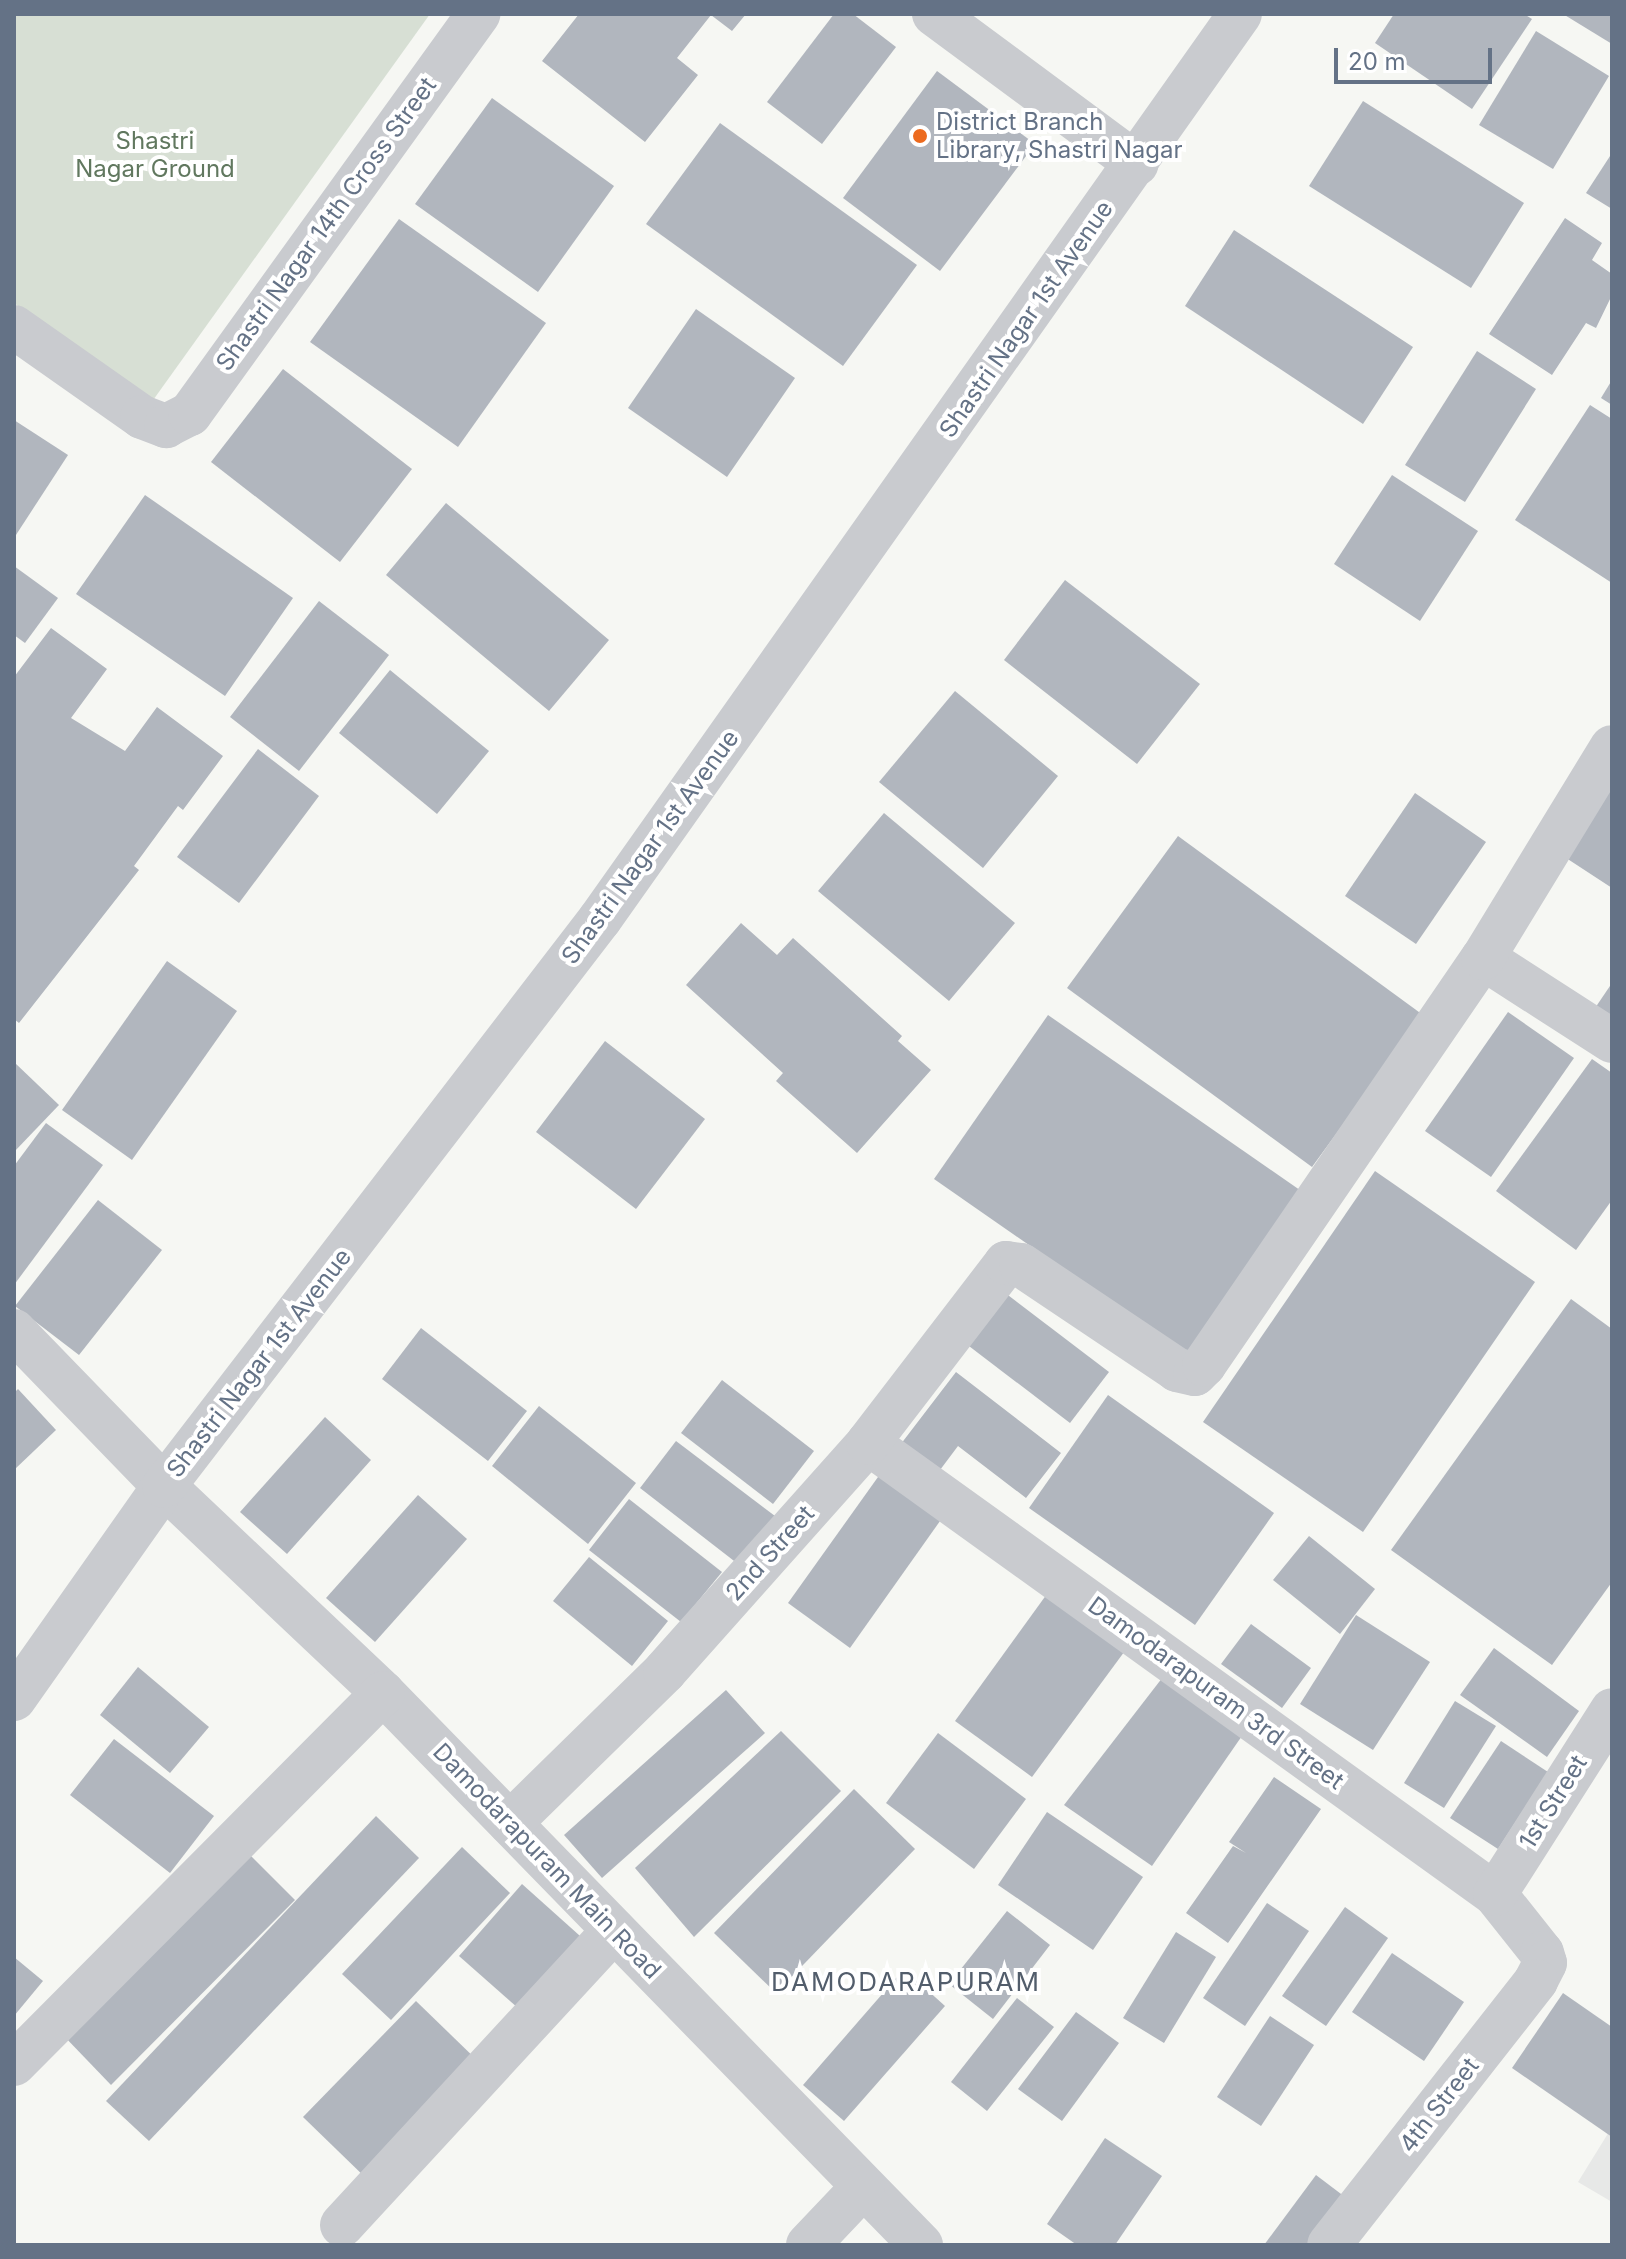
<!DOCTYPE html>
<html>
<head>
<meta charset="utf-8">
<style>
	body { margin:0 }
	#map { position:relative; width:1626px; height:2259px; overflow:hidden; background:#f6f7f3; font-family:Inter,sans-serif }
	div>[style] { position:absolute }
	.built>* { inset:0; background:#e7e8e7 }
	.green>* { inset:0; background:#d7dfd4 }
	.building>* { inset:0; background:#b1b6be }
	.minor>* { height:44px; margin:-22px; padding:0 22px; transform-origin:22px; border-radius:22px; background:#c9cbcf }
	.dots>* { width:22px; height:22px; translate:-50% -50%; box-sizing:border-box; border:4px solid #fff; border-radius:50% }
	span { translate:-50% -50%; white-space:nowrap; text-align:center; line-height:1.15; -webkit-text-stroke:8px #fff; paint-order:stroke }
	.poi-label { font-size:24px; color:#647286 }
	.left { translate:0 -50%; text-align:left }
	.park-label { font-size:24px; color:#61785f }
	.street-label { font-size:24px; color:#647286 }
	.neighbourhood-label { font-size:26px; color:#525d6b; letter-spacing:2px }
	.frame { position:absolute; inset:0; border:16px solid #647286; pointer-events:none }
	.scale { position:absolute; left:1334px; top:48px; width:158px; height:36px; box-sizing:border-box; border:4px solid #647286; border-top:0; padding-left:10px; font-size:24px; line-height:28px; white-space:nowrap; color:#647286; -webkit-text-stroke:6px #fff; paint-order:stroke }
</style>
</head>
<body>
<div id="map">
	<div class="built">
		<i style="clip-path:polygon(1612px 2127px,1612px 2202px,1578px 2182px)"></i>
	</div>
	<div class="green">
		<i style="clip-path:polygon(14px 14px,430px 14px,151px 403px,14px 303px)"></i>
	</div>
	<div class="building">
		<i style="clip-path:polygon(579px 14px,746px 14px,732px 31px,711px 15px,677px 58px,698px 75px,645px 142px,542px 61px)"></i>
		<i style="clip-path:polygon(834px 14px,853px 14px,896px 47px,822px 144px,767px 102px)"></i>
		<i style="clip-path:polygon(1394px 14px,1524px 14px,1532px 19px,1472px 109px,1375px 43px)"></i>
		<i style="clip-path:polygon(1563px 14px,1612px 14px,1612px 44px)"></i>
		<i style="clip-path:polygon(1536px 31px,1609px 76px,1553px 169px,1479px 125px)"></i>
		<i style="clip-path:polygon(937px 71px,1035px 144px,940px 271px,843px 198px)"></i>
		<i style="clip-path:polygon(492px 98px,614px 186px,538px 292px,415px 204px)"></i>
		<i style="clip-path:polygon(1363px 101px,1524px 203px,1471px 288px,1309px 186px)"></i>
		<i style="clip-path:polygon(720px 123px,917px 265px,843px 366px,646px 224px)"></i>
		<i style="clip-path:polygon(1612px 153px,1612px 209px,1586px 193px)"></i>
		<i style="clip-path:polygon(1565px 218px,1602px 243px,1592px 260px,1612px 274px,1612px 295px,1596px 328px,1586px 323px,1552px 375px,1489px 334px)"></i>
		<i style="clip-path:polygon(399px 219px,546px 323px,458px 447px,310px 342px)"></i>
		<i style="clip-path:polygon(1234px 230px,1413px 347px,1363px 424px,1185px 306px)"></i>
		<i style="clip-path:polygon(696px 309px,795px 378px,727px 477px,628px 408px)"></i>
		<i style="clip-path:polygon(1477px 351px,1536px 389px,1465px 502px,1405px 465px)"></i>
		<i style="clip-path:polygon(283px 369px,412px 469px,340px 562px,211px 462px)"></i>
		<i style="clip-path:polygon(1612px 380px,1612px 405px,1601px 398px)"></i>
		<i style="clip-path:polygon(1590px 405px,1612px 419px,1612px 583px,1515px 520px)"></i>
		<i style="clip-path:polygon(14px 420px,68px 455px,14px 538px)"></i>
		<i style="clip-path:polygon(1392px 475px,1478px 531px,1420px 621px,1334px 564px)"></i>
		<i style="clip-path:polygon(145px 495px,293px 598px,225px 696px,76px 594px)"></i>
		<i style="clip-path:polygon(446px 503px,609px 640px,549px 711px,386px 575px)"></i>
		<i style="clip-path:polygon(14px 566px,58px 598px,25px 643px,14px 635px)"></i>
		<i style="clip-path:polygon(1065px 580px,1200px 684px,1137px 764px,1004px 660px)"></i>
		<i style="clip-path:polygon(319px 601px,389px 655px,299px 771px,230px 717px)"></i>
		<i style="clip-path:polygon(51px 628px,107px 669px,71px 718px,125px 751px,157px 707px,223px 756px,183px 810px,178px 806px,134px 866px,139px 870px,19px 1023px,14px 1019px,14px 677px)"></i>
		<i style="clip-path:polygon(390px 670px,489px 751px,437px 814px,339px 733px)"></i>
		<i style="clip-path:polygon(955px 691px,1058px 776px,983px 868px,879px 782px)"></i>
		<i style="clip-path:polygon(258px 749px,319px 796px,239px 903px,177px 857px)"></i>
		<i style="clip-path:polygon(1606px 785px,1612px 789px,1612px 888px,1560px 854px)"></i>
		<i style="clip-path:polygon(1415px 793px,1486px 842px,1416px 944px,1345px 896px)"></i>
		<i style="clip-path:polygon(884px 813px,1015px 923px,949px 1001px,818px 891px)"></i>
		<i style="clip-path:polygon(1178px 836px,1423px 1015px,1312px 1167px,1067px 988px)"></i>
		<i style="clip-path:polygon(741px 923px,777px 955px,793px 938px,902px 1036px,898px 1041px,931px 1070px,857px 1153px,776px 1081px,783px 1073px,686px 985px)"></i>
		<i style="clip-path:polygon(167px 961px,237px 1011px,132px 1160px,62px 1110px)"></i>
		<i style="clip-path:polygon(1612px 983px,1612px 1029px,1591px 1014px)"></i>
		<i style="clip-path:polygon(1508px 1012px,1574px 1058px,1491px 1177px,1425px 1131px)"></i>
		<i style="clip-path:polygon(1048px 1015px,1307px 1195px,1193px 1359px,934px 1179px)"></i>
		<i style="clip-path:polygon(605px 1041px,705px 1119px,636px 1209px,536px 1132px)"></i>
		<i style="clip-path:polygon(1592px 1059px,1612px 1073px,1612px 1200px,1576px 1250px,1496px 1191px)"></i>
		<i style="clip-path:polygon(14px 1062px,59px 1105px,14px 1152px)"></i>
		<i style="clip-path:polygon(46px 1123px,103px 1165px,14px 1285px,14px 1166px)"></i>
		<i style="clip-path:polygon(1375px 1171px,1535px 1282px,1363px 1532px,1203px 1422px)"></i>
		<i style="clip-path:polygon(98px 1200px,162px 1250px,79px 1355px,15px 1306px)"></i>
		<i style="clip-path:polygon(1004px 1292px,1109px 1372px,1070px 1423px,965px 1343px)"></i>
		<i style="clip-path:polygon(1571px 1299px,1612px 1329px,1612px 1582px,1552px 1665px,1391px 1550px)"></i>
		<i style="clip-path:polygon(421px 1328px,527px 1411px,488px 1461px,382px 1379px)"></i>
		<i style="clip-path:polygon(956px 1372px,1061px 1453px,1026px 1498px,958px 1446px,931px 1482px,894px 1453px)"></i>
		<i style="clip-path:polygon(722px 1380px,814px 1451px,773px 1504px,681px 1433px)"></i>
		<i style="clip-path:polygon(18px 1389px,56px 1430px,14px 1470px,14px 1393px)"></i>
		<i style="clip-path:polygon(1108px 1395px,1274px 1513px,1195px 1625px,1029px 1508px)"></i>
		<i style="clip-path:polygon(539px 1406px,636px 1483px,588px 1544px,492px 1466px)"></i>
		<i style="clip-path:polygon(325px 1417px,371px 1460px,287px 1554px,240px 1512px)"></i>
		<i style="clip-path:polygon(676px 1441px,775px 1516px,738px 1564px,640px 1488px)"></i>
		<i style="clip-path:polygon(883px 1470px,945px 1514px,850px 1648px,788px 1603px)"></i>
		<i style="clip-path:polygon(418px 1495px,467px 1539px,375px 1642px,326px 1598px)"></i>
		<i style="clip-path:polygon(629px 1499px,722px 1572px,681px 1622px,589px 1550px)"></i>
		<i style="clip-path:polygon(1309px 1536px,1375px 1589px,1340px 1634px,1273px 1580px)"></i>
		<i style="clip-path:polygon(589px 1557px,668px 1621px,632px 1666px,553px 1601px)"></i>
		<i style="clip-path:polygon(1052px 1587px,1130px 1644px,1032px 1777px,955px 1721px)"></i>
		<i style="clip-path:polygon(1356px 1615px,1430px 1662px,1373px 1750px,1300px 1704px)"></i>
		<i style="clip-path:polygon(1251px 1624px,1311px 1668px,1282px 1708px,1221px 1664px)"></i>
		<i style="clip-path:polygon(1494px 1648px,1579px 1711px,1547px 1757px,1460px 1695px)"></i>
		<i style="clip-path:polygon(138px 1667px,209px 1727px,170px 1773px,100px 1715px)"></i>
		<i style="clip-path:polygon(1166px 1673px,1244px 1733px,1152px 1866px,1064px 1805px)"></i>
		<i style="clip-path:polygon(726px 1690px,765px 1733px,602px 1878px,564px 1835px)"></i>
		<i style="clip-path:polygon(1455px 1701px,1496px 1726px,1444px 1808px,1404px 1783px)"></i>
		<i style="clip-path:polygon(781px 1731px,841px 1791px,694px 1937px,635px 1868px)"></i>
		<i style="clip-path:polygon(938px 1733px,1026px 1799px,974px 1869px,886px 1803px)"></i>
		<i style="clip-path:polygon(114px 1739px,214px 1816px,170px 1873px,70px 1795px)"></i>
		<i style="clip-path:polygon(1501px 1741px,1548px 1772px,1498px 1849px,1450px 1818px)"></i>
		<i style="clip-path:polygon(1274px 1777px,1321px 1809px,1228px 1943px,1186px 1913px,1233px 1846px,1246px 1853px,1229px 1842px)"></i>
		<i style="clip-path:polygon(854px 1789px,915px 1849px,776px 1993px,714px 1933px)"></i>
		<i style="clip-path:polygon(1047px 1812px,1143px 1877px,1093px 1950px,998px 1885px)"></i>
		<i style="clip-path:polygon(376px 1816px,419px 1858px,149px 2141px,106px 2101px)"></i>
		<i style="clip-path:polygon(462px 1847px,510px 1893px,391px 2020px,342px 1974px)"></i>
		<i style="clip-path:polygon(245px 1850px,295px 1900px,111px 2085px,62px 2034px)"></i>
		<i style="clip-path:polygon(522px 1884px,589px 1944px,526px 2015px,459px 1956px)"></i>
		<i style="clip-path:polygon(1267px 1903px,1309px 1931px,1245px 2026px,1203px 1998px)"></i>
		<i style="clip-path:polygon(1345px 1907px,1388px 1938px,1326px 2026px,1282px 1996px)"></i>
		<i style="clip-path:polygon(1007px 1911px,1050px 1945px,993px 2019px,949px 1984px)"></i>
		<i style="clip-path:polygon(1176px 1932px,1216px 1957px,1164px 2043px,1123px 2018px)"></i>
		<i style="clip-path:polygon(1392px 1953px,1464px 2002px,1424px 2061px,1352px 2012px)"></i>
		<i style="clip-path:polygon(14px 1957px,43px 1981px,14px 2016px)"></i>
		<i style="clip-path:polygon(904px 1969px,945px 2006px,844px 2121px,803px 2085px)"></i>
		<i style="clip-path:polygon(1563px 1993px,1612px 2027px,1612px 2137px,1512px 2068px)"></i>
		<i style="clip-path:polygon(1017px 1998px,1054px 2027px,987px 2111px,951px 2082px)"></i>
		<i style="clip-path:polygon(416px 2001px,483px 2066px,370px 2182px,303px 2117px)"></i>
		<i style="clip-path:polygon(1076px 2012px,1119px 2043px,1062px 2121px,1018px 2089px)"></i>
		<i style="clip-path:polygon(1270px 2016px,1314px 2045px,1261px 2126px,1217px 2097px)"></i>
		<i style="clip-path:polygon(1105px 2138px,1162px 2176px,1115px 2245px,1077px 2245px,1047px 2224px)"></i>
		<i style="clip-path:polygon(1316px 2175px,1349px 2200px,1316px 2245px,1264px 2245px)"></i>
	</div>
	<div class="minor">
		<i style="left:934px;top:14px;width:252px;rotate:36.5deg"></i>
		<i style="left:14px;top:327px;width:156px;rotate:35.1deg"></i>
		<i style="left:142px;top:417px;width:26px;rotate:21deg"></i>
		<i style="left:166px;top:426px;width:27px;rotate:-27deg"></i>
		<i style="left:190px;top:414px;width:493px;rotate:-54.2deg"></i>
		<i style="left:1483px;top:958px;width:153px;rotate:32.8deg"></i>
		<i style="left:14px;top:1331px;width:216px;rotate:45.9deg"></i>
		<i style="left:164px;top:1486px;width:301px;rotate:43.4deg"></i>
		<i style="left:383px;top:1693px;width:771px;rotate:45.74deg"></i>
		<i style="left:868px;top:1443px;width:772px;rotate:35.73deg"></i>
		<i style="left:1495px;top:1894px;width:75px;rotate:51.5deg"></i>
		<i style="left:1542px;top:1953px;width:10px;rotate:73deg"></i>
		<i style="left:1545px;top:1963px;width:20px;rotate:117deg"></i>
		<i style="left:1536px;top:1981px;width:335px;rotate:128.1deg"></i>
		<i style="left:14px;top:1699px;width:261px;rotate:-54.8deg"></i>
		<i style="left:164px;top:1486px;width:715px;rotate:-52.44deg"></i>
		<i style="left:600px;top:919px;width:1108px;rotate:-54.73deg"></i>
		<i style="left:510px;top:1823px;width:217px;rotate:-44.4deg"></i>
		<i style="left:665px;top:1671px;width:305px;rotate:-48.3deg"></i>
		<i style="left:868px;top:1443px;width:227px;rotate:-52.5deg"></i>
		<i style="left:1006px;top:1263px;width:15px;rotate:8deg"></i>
		<i style="left:1021px;top:1265px;width:188px;rotate:33.9deg"></i>
		<i style="left:1177px;top:1370px;width:18px;rotate:13deg"></i>
		<i style="left:1195px;top:1374px;width:13px;rotate:-45deg"></i>
		<i style="left:1204px;top:1365px;width:493px;rotate:-55.6deg"></i>
		<i style="left:1483px;top:958px;width:247px;rotate:-58.6deg"></i>
		<i style="left:1495px;top:1894px;width:218px;rotate:-57.5deg"></i>
		<i style="left:14px;top:2064px;width:523px;rotate:-45.15deg"></i>
		<i style="left:342px;top:2225px;width:401px;rotate:-47.3deg"></i>
		<i style="left:808px;top:2245px;width:80px;rotate:-46.5deg"></i>
	</div>
	<div class="dots">
		<i style="left:920px;top:136px;background:#ec6a1e"></i>
	</div>
	<div class="poi-label">
		<span class="left" style="left:936px;top:136px">District Branch<br>Library, Shastri Nagar</span>
	</div>
	<div class="park-label">
		<span style="left:155px;top:155px">Shastri<br>Nagar Ground</span>
	</div>
	<div class="street-label">
		<span style="left:326px;top:224px;rotate:-54deg">Shastri Nagar 14th Cross Street</span>
		<span style="left:1026px;top:319px;rotate:-55deg">Shastri Nagar 1st Avenue</span>
		<span style="left:650px;top:847px;rotate:-54deg">Shastri Nagar 1st Avenue</span>
		<span style="left:259px;top:1363px;rotate:-52deg">Shastri Nagar 1st Avenue</span>
		<span style="left:770px;top:1553px;rotate:-48deg">2nd Street</span>
		<span style="left:1216px;top:1693px;rotate:36deg">Damodarapuram 3rd Street</span>
		<span style="left:1553px;top:1802px;rotate:-58deg">1st Street</span>
		<span style="left:547px;top:1861px;rotate:46deg">Damodarapuram Main Road</span>
		<span style="left:1439px;top:2105px;rotate:-52deg">4th Street</span>
	</div>
	<div class="neighbourhood-label">
		<span style="left:906px;top:1982px">DAMODARAPURAM</span>
	</div>
	<div class="frame"></div>
	<div class="scale">20 m</div>
</div>
</body>
</html>
